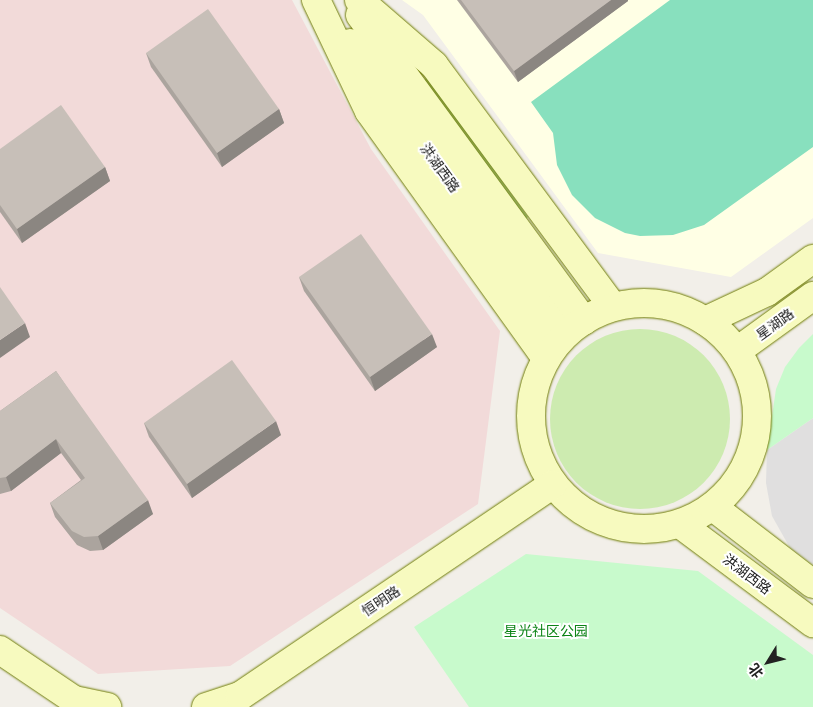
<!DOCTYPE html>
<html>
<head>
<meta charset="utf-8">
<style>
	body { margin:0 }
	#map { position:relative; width:813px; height:707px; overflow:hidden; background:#f2efe9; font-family:"Titillium Web","Noto Sans SC",sans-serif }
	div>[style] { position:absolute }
	.residential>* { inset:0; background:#e0dfdf }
	.commercial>* { inset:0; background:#f2dad9 }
	.education>* { inset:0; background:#ffffe5 }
	.grass>* { inset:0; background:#cdebb0 }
	.round { border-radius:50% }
	.forest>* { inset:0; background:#add19e }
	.park>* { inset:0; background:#c8facc }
	.pitch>* { inset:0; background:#88e0be }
	.roads { filter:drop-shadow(0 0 1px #707d05) drop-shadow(0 0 1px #707d05) }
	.secondary>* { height:28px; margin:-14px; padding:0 14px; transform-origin:14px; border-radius:14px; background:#f7fabf }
	.secondary>.ring { margin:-14px; padding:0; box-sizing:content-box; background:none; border:28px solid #f7fabf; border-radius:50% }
	.wall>* { inset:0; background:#aba49e }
	.shaded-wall>* { inset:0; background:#8b8681 }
	.building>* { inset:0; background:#c7bfb8 }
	span { translate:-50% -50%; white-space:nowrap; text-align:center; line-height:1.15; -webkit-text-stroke:4px #fff; paint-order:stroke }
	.street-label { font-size:14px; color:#222 }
	.park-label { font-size:14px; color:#0c8416 }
	.north { position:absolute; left:743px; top:637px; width:50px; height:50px; -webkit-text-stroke:4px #fff; paint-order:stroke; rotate:234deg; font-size:14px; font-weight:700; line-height:20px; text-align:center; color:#222 }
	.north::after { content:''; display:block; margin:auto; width:18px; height:22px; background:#222; clip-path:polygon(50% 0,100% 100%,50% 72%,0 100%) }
</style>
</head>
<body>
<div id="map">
	<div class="residential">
		<i style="clip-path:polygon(813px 418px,813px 565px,790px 548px,772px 516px,766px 483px,767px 450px)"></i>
	</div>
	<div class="commercial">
		<i style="clip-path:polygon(0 0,292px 0,371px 149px,500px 331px,478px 504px,230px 666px,98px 674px,0 608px)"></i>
	</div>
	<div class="education">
		<i style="clip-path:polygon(402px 0,813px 0,813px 218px,731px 277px,598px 253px,423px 15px)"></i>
	</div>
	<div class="grass">
		<i class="round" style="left:550px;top:329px;width:180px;height:180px"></i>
	</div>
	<div class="forest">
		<i style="clip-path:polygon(428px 77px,528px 217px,522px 222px,422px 81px)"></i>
	</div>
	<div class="park">
		<i style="clip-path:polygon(813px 334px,813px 418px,767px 450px,776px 389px,785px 367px,799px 348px)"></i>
		<i style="clip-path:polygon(526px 554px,698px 571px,813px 655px,813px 707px,469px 707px,414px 627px)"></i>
	</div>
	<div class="pitch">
		<i style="clip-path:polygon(670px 0,813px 0,813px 147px,704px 225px,673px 235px,640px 236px,625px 233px,595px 218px,572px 195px,557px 165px,553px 133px,531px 102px)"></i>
	</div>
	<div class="roads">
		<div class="secondary">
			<i style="left:316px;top:0;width:123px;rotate:64.5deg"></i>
			<i style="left:369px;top:111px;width:304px;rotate:54.4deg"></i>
			<i style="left:359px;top:0;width:99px;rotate:40.9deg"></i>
			<i style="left:434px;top:65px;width:301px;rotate:53.5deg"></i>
			<i style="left:360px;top:15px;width:379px;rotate:53.8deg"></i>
			<i style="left:350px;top:43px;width:361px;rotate:54.2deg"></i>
			<i class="ring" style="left:531px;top:303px;width:198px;height:198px"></i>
			<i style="left:705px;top:321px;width:68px;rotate:-25.1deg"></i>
			<i style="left:767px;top:292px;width:57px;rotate:-35.7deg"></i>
			<i style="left:737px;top:351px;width:94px;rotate:-35.9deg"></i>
			<i style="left:713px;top:507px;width:126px;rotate:37.6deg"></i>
			<i style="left:680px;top:524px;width:166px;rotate:36.7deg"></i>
			<i style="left:0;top:650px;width:89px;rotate:34deg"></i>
			<i style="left:74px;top:700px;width:34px;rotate:12deg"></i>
			<i style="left:206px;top:707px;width:36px;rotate:-18deg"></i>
			<i style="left:240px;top:696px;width:377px;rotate:-34.1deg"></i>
		</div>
	</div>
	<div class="wall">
		<i style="clip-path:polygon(457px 0,628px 0,628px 1px,518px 82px)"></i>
		<i style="clip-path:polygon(146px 53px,279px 109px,284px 123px,222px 167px,151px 67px)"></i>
		<i style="clip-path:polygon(0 149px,105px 167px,110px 181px,22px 243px,0 212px)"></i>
		<i style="clip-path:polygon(299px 277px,437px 347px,375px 391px,304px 291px)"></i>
		<i style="clip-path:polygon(56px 371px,153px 514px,103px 550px,90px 551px,77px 545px,55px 517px,50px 503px,81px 480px,61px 453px,11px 491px,0 494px,0 411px)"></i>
		<i style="clip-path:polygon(144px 423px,281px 435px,192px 498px,149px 437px)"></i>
	</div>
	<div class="shaded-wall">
		<i style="clip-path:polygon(611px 0,628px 0,628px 1px,518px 82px,514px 71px)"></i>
		<i style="clip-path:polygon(279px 109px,284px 123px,222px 167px,217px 153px)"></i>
		<i style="clip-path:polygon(105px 167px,110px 181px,22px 243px,17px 229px)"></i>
		<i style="clip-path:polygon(25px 323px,30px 337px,0 358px,0 340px)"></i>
		<i style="clip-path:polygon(432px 334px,437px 347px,375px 391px,370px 377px)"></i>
		<i style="clip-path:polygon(276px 421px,281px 435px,192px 498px,187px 484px)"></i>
		<i style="clip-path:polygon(56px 439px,61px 453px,11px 491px,6px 477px)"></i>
		<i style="clip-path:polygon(148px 500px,153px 514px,103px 550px,98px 536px)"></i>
	</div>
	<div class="building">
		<i style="clip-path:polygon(461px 0,611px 0,514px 71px)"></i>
		<i style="clip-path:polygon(208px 9px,279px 109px,217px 153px,146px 53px)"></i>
		<i style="clip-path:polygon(61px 105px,105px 167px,17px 229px,0 205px,0 149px)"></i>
		<i style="clip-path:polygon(361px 234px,432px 334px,370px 377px,299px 277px)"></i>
		<i style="clip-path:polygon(0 287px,25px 323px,0 340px)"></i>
		<i style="clip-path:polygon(232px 360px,276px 421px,187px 484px,144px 423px)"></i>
		<i style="clip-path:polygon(56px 371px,148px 500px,98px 536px,84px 537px,72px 531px,50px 503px,85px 478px,56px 439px,6px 477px,0 478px,0 411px)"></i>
	</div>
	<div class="street-label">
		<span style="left:440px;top:168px;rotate:54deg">洪湖西路</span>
		<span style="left:775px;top:324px;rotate:-36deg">星湖路</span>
		<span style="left:747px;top:574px;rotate:37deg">洪湖西路</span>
		<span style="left:381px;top:601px;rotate:-34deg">恒明路</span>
	</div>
	<div class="park-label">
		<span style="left:546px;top:631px">星光社区公园</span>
	</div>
	<div class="north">北</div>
</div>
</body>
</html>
